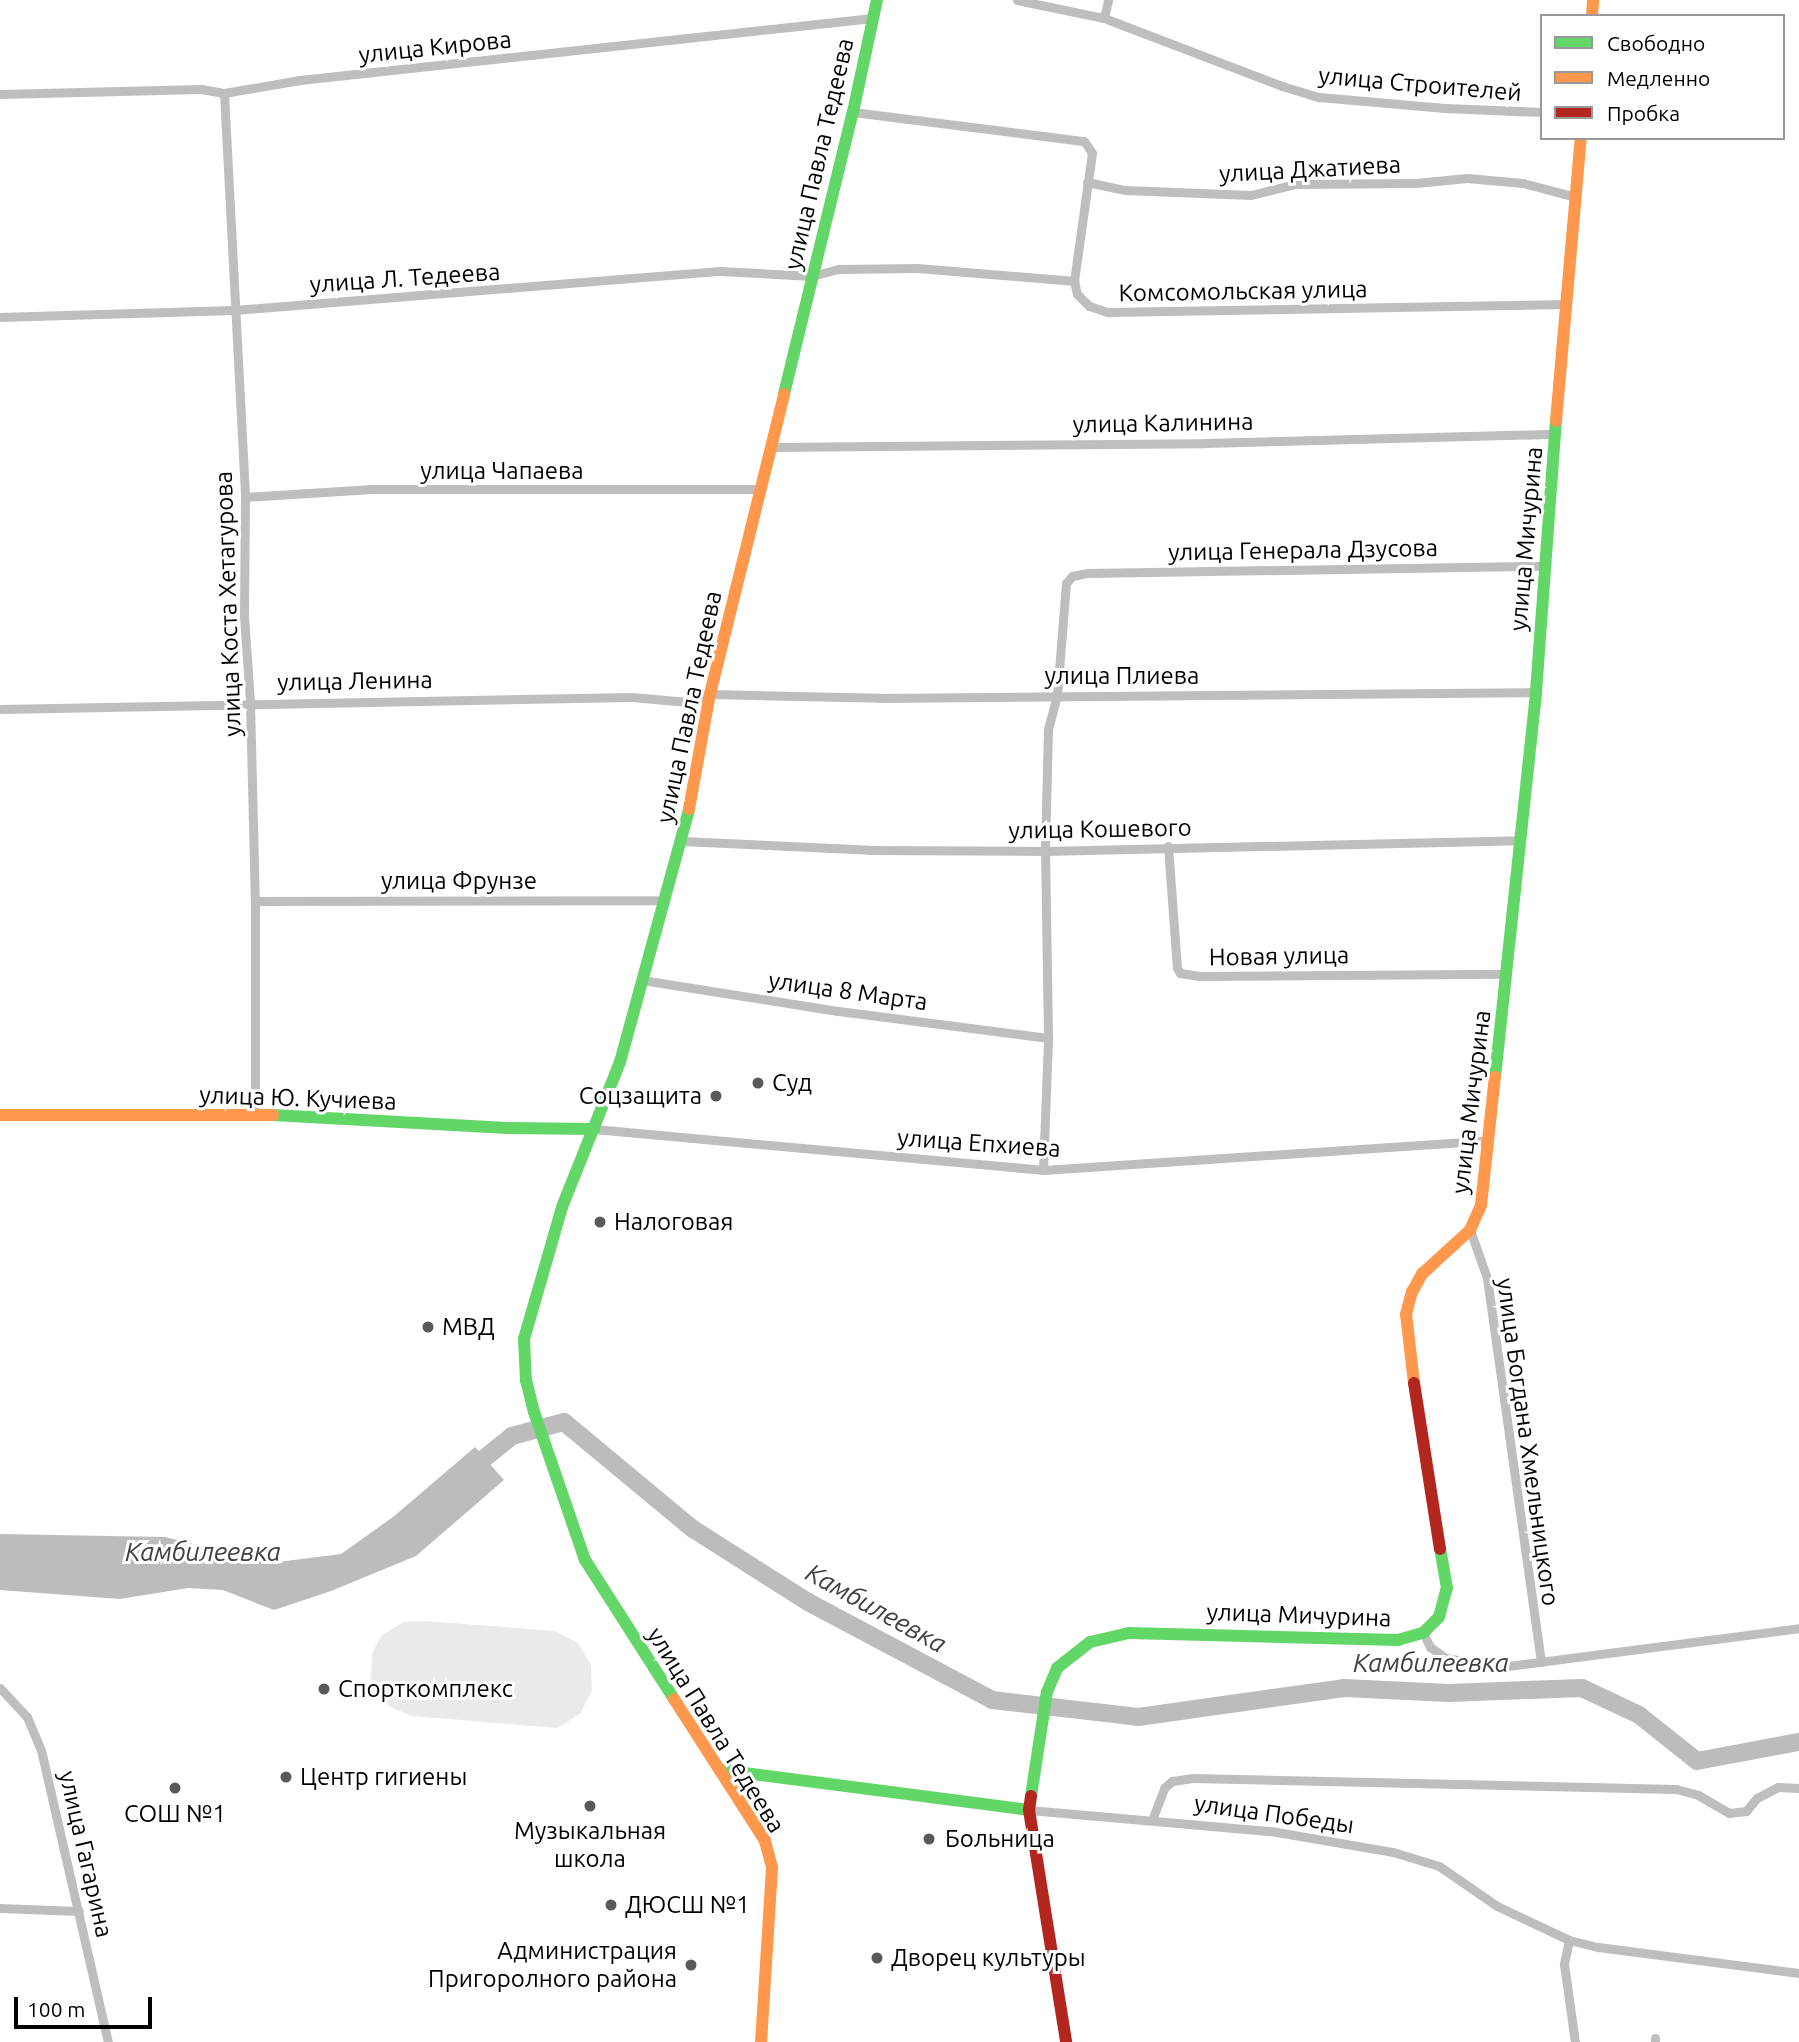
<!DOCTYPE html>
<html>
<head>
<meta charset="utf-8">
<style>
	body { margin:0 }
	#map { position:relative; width:1799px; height:2042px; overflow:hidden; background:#fff; font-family:Ubuntu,sans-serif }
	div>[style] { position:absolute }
	.green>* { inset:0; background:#eaeaea }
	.water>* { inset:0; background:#bcbcbc }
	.river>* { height:18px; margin:-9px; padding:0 9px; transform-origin:9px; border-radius:9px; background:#bcbcbc }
	.street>* { height:9px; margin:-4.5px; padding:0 4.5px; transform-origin:4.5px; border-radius:4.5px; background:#bebebe }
	.fast>* { height:12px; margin:-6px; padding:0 6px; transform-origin:6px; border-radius:6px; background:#63d668 }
	.slow>* { height:12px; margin:-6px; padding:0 6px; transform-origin:6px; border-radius:6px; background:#ff974d }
	.jam>* { height:12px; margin:-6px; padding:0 6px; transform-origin:6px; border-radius:6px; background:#b3261e }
	.dots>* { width:19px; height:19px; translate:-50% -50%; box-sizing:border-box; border:4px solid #fff; border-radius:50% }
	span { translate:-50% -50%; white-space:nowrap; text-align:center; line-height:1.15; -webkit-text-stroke:6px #fff; paint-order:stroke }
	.street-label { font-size:24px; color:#000 }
	.poi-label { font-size:24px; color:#000 }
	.left { translate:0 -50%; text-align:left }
	.right { translate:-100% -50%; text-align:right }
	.water-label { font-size:26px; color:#404040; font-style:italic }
	.legend { position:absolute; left:1540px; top:14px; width:245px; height:126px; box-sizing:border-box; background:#fff; border:2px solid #999; margin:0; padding:9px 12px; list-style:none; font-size:21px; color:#000 }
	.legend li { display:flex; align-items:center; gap:14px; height:35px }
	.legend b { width:35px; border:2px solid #999 }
	.scale { position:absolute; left:14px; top:1997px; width:138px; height:32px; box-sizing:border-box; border:4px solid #000; border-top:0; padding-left:9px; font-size:21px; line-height:24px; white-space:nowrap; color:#000; -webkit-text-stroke:5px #fff; paint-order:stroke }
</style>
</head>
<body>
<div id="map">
	<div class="green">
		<i style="clip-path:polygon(426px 1621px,555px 1631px,578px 1643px,591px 1665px,592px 1691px,580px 1714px,557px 1728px,412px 1716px,390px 1707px,378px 1695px,371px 1680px,372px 1653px,382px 1635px,404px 1622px)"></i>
	</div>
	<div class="water">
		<i style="clip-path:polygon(475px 1447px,504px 1480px,416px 1556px,331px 1591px,274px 1610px,223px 1590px,188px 1588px,120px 1599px,0 1590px,0 1534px,165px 1537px,270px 1563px,341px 1554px,393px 1517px)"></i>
	</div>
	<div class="river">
		<i style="left:466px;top:1473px;width:59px;rotate:-38.8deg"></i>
		<i style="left:512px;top:1436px;width:54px;rotate:-15.1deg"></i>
		<i style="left:564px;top:1422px;width:168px;rotate:39.7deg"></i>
		<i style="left:693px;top:1529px;width:136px;rotate:32.4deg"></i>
		<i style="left:808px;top:1602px;width:208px;rotate:28deg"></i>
		<i style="left:992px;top:1700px;width:147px;rotate:6.6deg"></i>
		<i style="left:1138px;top:1717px;width:208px;rotate:-8deg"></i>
		<i style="left:1344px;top:1688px;width:105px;rotate:2.7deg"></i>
		<i style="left:1449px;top:1693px;width:133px;rotate:-2.2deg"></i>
		<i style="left:1582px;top:1688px;width:63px;rotate:25.3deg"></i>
		<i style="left:1639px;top:1715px;width:74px;rotate:38.4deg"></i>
		<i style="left:1697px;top:1761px;width:104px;rotate:-10.6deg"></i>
	</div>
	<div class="street">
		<i style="left:1017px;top:0;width:89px;rotate:11.7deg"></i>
		<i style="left:1104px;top:18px;width:191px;rotate:20.9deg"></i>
		<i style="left:1282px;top:86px;width:39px;rotate:17deg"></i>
		<i style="left:1319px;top:97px;width:126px;rotate:5deg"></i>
		<i style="left:1445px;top:108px;width:97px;rotate:2.4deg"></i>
		<i style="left:1104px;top:18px;width:18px;rotate:-77deg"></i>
		<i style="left:224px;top:93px;width:405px;rotate:87deg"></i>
		<i style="left:245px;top:497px;width:119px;rotate:90.5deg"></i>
		<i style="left:244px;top:616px;width:86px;rotate:86deg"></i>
		<i style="left:250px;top:702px;width:199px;rotate:88.6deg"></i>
		<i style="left:255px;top:901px;width:213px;rotate:90deg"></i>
		<i style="left:0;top:94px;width:201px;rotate:-1.4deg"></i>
		<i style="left:201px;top:89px;width:23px;rotate:10deg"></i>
		<i style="left:224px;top:93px;width:77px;rotate:-9.7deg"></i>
		<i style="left:300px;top:80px;width:576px;rotate:-6.18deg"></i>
		<i style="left:853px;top:112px;width:233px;rotate:7.2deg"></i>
		<i style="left:1084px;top:141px;width:14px;rotate:56deg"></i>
		<i style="left:1092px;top:153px;width:129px;rotate:98deg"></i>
		<i style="left:1087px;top:182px;width:39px;rotate:12deg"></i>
		<i style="left:1125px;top:190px;width:126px;rotate:2.3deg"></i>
		<i style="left:1251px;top:195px;width:45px;rotate:-14deg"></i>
		<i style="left:1295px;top:184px;width:121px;rotate:-0.5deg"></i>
		<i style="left:1416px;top:183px;width:51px;rotate:-5.6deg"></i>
		<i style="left:1467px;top:178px;width:56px;rotate:5.1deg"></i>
		<i style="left:1523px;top:183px;width:55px;rotate:14.8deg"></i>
		<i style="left:0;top:317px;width:234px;rotate:-1.7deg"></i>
		<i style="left:234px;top:310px;width:488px;rotate:-4.6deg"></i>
		<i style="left:720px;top:271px;width:92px;rotate:3.1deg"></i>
		<i style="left:812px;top:276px;width:28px;rotate:-15deg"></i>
		<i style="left:839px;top:269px;width:78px;rotate:-0.7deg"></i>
		<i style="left:917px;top:268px;width:158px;rotate:4.7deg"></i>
		<i style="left:1074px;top:281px;width:13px;rotate:77deg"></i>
		<i style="left:1077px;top:294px;width:17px;rotate:45deg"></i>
		<i style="left:1089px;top:306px;width:20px;rotate:18deg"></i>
		<i style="left:1108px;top:312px;width:459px;rotate:-1deg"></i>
		<i style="left:771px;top:447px;width:434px;rotate:-0.5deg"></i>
		<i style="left:1205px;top:443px;width:350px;rotate:-1.5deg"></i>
		<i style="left:245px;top:497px;width:127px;rotate:-3.6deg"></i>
		<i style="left:372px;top:489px;width:387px"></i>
		<i style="left:0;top:709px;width:632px;rotate:-1.09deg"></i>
		<i style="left:632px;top:697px;width:56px;rotate:5.1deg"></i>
		<i style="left:688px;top:702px;width:23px;rotate:-20deg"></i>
		<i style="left:710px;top:694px;width:170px;rotate:1.3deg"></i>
		<i style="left:880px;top:698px;width:656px;rotate:-0.52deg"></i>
		<i style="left:682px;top:841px;width:188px;rotate:2.7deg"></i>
		<i style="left:870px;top:850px;width:175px;rotate:0.3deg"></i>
		<i style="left:1045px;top:851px;width:475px;rotate:-1.3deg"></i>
		<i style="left:1168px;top:846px;width:122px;rotate:85.8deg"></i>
		<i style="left:1177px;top:968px;width:6px;rotate:59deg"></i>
		<i style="left:1180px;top:973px;width:18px;rotate:9deg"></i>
		<i style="left:1198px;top:976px;width:309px;rotate:-0.4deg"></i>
		<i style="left:255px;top:901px;width:409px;rotate:-0.1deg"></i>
		<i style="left:642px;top:980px;width:198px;rotate:9deg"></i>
		<i style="left:838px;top:1011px;width:212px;rotate:7.3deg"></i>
		<i style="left:594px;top:1129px;width:451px;rotate:5.2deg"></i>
		<i style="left:1043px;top:1170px;width:447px;rotate:-3.8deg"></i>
		<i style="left:1043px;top:1170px;width:132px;rotate:-87.8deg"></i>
		<i style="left:1048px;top:1038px;width:187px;rotate:-90.9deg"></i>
		<i style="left:1045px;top:851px;width:122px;rotate:-88.6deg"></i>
		<i style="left:1048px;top:729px;width:35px;rotate:-75deg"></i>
		<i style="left:1057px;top:695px;width:112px;rotate:-85.4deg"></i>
		<i style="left:1066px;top:583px;width:9px;rotate:-49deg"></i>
		<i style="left:1072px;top:576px;width:15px;rotate:-11deg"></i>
		<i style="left:1087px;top:573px;width:456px;rotate:-0.9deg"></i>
		<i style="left:1470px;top:1230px;width:51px;rotate:70.5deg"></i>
		<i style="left:1487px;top:1278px;width:388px;rotate:82deg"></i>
		<i style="left:1423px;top:1633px;width:16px;rotate:63deg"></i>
		<i style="left:1430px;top:1647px;width:19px;rotate:35deg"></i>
		<i style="left:1446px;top:1658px;width:55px;rotate:9.5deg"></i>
		<i style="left:1500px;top:1667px;width:302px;rotate:-7.4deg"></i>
		<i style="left:0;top:1688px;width:40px;rotate:47deg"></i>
		<i style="left:27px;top:1717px;width:36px;rotate:67deg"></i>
		<i style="left:41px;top:1750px;width:300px;rotate:77.1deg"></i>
		<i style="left:1029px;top:1810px;width:243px;rotate:5deg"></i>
		<i style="left:1271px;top:1831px;width:124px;rotate:9.8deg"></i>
		<i style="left:1393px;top:1852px;width:48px;rotate:16.9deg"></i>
		<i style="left:1439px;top:1866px;width:70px;rotate:34.6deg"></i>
		<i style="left:1497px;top:1906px;width:80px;rotate:25.3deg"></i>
		<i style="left:1569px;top:1940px;width:30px;rotate:14deg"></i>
		<i style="left:1598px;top:1947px;width:203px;rotate:7.4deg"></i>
		<i style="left:1152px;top:1820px;width:34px;rotate:-69deg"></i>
		<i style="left:1164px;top:1788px;width:11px;rotate:-41deg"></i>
		<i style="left:1172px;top:1781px;width:21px;rotate:-8deg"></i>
		<i style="left:1193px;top:1778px;width:483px;rotate:1.3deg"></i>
		<i style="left:1676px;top:1789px;width:23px;rotate:15deg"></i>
		<i style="left:1698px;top:1795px;width:36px;rotate:30deg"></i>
		<i style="left:1729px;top:1813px;width:17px;rotate:-7deg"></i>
		<i style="left:1746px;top:1811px;width:17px;rotate:-50deg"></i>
		<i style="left:1757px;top:1798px;width:24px;rotate:-28deg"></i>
		<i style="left:1778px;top:1787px;width:21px;rotate:3deg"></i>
		<i style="left:0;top:1908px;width:79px;rotate:2.2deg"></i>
		<i style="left:1569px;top:1940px;width:25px;rotate:102deg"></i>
		<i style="left:1564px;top:1964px;width:79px;rotate:82deg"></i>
		<i style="left:1655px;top:2042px;width:4px;rotate:-90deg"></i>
	</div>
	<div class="fast">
		<i style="left:784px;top:394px;width:290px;rotate:-76.3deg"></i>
		<i style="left:853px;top:112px;width:115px;rotate:-77.9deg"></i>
		<i style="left:1495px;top:1077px;width:387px;rotate:-83.9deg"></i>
		<i style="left:1536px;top:692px;width:272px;rotate:-85.8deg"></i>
		<i style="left:273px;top:1115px;width:234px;rotate:3.2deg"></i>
		<i style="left:507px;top:1128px;width:87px;rotate:0.7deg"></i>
		<i style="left:674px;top:1699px;width:165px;rotate:-122.6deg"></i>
		<i style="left:585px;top:1560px;width:157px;rotate:-109deg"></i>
		<i style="left:534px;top:1412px;width:32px;rotate:-104deg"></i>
		<i style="left:526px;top:1381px;width:42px;rotate:-92.7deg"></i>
		<i style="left:524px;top:1339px;width:137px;rotate:-73.9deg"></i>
		<i style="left:562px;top:1207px;width:156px;rotate:-68.2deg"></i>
		<i style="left:620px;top:1062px;width:262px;rotate:-74.7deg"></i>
		<i style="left:722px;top:1770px;width:310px;rotate:7.4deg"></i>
		<i style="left:1031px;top:1796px;width:105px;rotate:-81.3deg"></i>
		<i style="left:1047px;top:1692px;width:26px;rotate:-67deg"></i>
		<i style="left:1057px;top:1668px;width:42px;rotate:-38.2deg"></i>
		<i style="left:1090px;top:1642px;width:40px;rotate:-13deg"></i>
		<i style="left:1129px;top:1633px;width:269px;rotate:1.5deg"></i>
		<i style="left:1398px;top:1640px;width:26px;rotate:-16deg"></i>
		<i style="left:1423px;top:1633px;width:23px;rotate:-45deg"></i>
		<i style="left:1439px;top:1617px;width:30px;rotate:-75deg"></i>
		<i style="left:1447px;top:1588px;width:40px;rotate:-100deg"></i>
	</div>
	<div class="slow">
		<i style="left:1592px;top:16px;width:16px;rotate:-86deg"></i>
		<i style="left:1556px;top:421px;width:284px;rotate:-85deg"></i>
		<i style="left:689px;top:809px;width:117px;rotate:-79.7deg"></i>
		<i style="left:710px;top:694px;width:309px;rotate:-76.1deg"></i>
		<i style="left:0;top:1115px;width:273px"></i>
		<i style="left:1414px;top:1383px;width:69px;rotate:-96.6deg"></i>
		<i style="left:1406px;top:1314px;width:23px;rotate:-75deg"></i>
		<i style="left:1412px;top:1292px;width:21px;rotate:-61deg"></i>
		<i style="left:1422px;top:1274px;width:65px;rotate:-42.5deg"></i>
		<i style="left:1470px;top:1230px;width:27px;rotate:-66deg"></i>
		<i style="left:1481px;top:1205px;width:129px;rotate:-83.8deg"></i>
		<i style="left:674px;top:1699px;width:169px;rotate:57.3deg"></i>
		<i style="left:765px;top:1841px;width:28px;rotate:75deg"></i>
		<i style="left:772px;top:1868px;width:174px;rotate:93.6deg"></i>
	</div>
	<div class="jam">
		<i style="left:1414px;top:1383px;width:168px;rotate:81.1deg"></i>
		<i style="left:1031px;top:1796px;width:14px;rotate:98deg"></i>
		<i style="left:1029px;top:1810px;width:235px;rotate:80.9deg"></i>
	</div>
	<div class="dots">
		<i style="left:758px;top:1083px;background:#595959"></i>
		<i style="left:716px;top:1096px;background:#595959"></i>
		<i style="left:600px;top:1222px;background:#595959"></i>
		<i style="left:428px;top:1327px;background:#595959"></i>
		<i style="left:324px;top:1689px;background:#595959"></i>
		<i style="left:286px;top:1777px;background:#595959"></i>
		<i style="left:175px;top:1788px;background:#595959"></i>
		<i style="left:590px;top:1806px;background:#595959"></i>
		<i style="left:929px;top:1839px;background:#595959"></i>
		<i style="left:611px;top:1905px;background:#595959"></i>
		<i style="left:877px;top:1958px;background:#595959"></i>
		<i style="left:691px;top:1965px;background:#595959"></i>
	</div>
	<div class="street-label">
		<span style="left:435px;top:47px;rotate:-6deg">улица Кирова</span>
		<span style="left:1420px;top:84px;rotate:5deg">улица Строителей</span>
		<span style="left:819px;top:154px;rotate:-77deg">улица Павла Тедеева</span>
		<span style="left:1310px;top:169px;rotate:-3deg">улица Джатиева</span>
		<span style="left:405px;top:278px;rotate:-4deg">улица Л. Тедеева</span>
		<span style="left:1243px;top:291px;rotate:-1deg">Комсомольская улица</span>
		<span style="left:1163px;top:423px;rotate:-1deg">улица Калинина</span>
		<span style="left:502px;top:471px">улица Чапаева</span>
		<span style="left:1526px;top:539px;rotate:-85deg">улица Мичурина</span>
		<span style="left:1303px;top:550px;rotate:-1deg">улица Генерала Дзусова</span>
		<span style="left:228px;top:604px;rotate:-92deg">улица Коста Хетагурова</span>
		<span style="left:1122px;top:676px">улица Плиева</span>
		<span style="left:355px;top:681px;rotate:-1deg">улица Ленина</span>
		<span style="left:689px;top:707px;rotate:-78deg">улица Павла Тедеева</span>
		<span style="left:1100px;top:829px;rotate:-1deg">улица Кошевого</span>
		<span style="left:459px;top:881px">улица Фрунзе</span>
		<span style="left:1279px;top:956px;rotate:-1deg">Новая улица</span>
		<span style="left:848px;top:991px;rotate:8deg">улица 8 Марта</span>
		<span style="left:298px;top:1098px;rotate:2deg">улица Ю. Кучиева</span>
		<span style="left:1471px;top:1102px;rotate:-83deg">улица Мичурина</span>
		<span style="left:979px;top:1143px;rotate:4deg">улица Епхиева</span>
		<span style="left:1528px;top:1442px;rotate:82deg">улица Богдана Хмельницкого</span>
		<span style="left:1299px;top:1615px;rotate:2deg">улица Мичурина</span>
		<span style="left:716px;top:1730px;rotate:58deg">улица Павла Тедеева</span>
		<span style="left:1274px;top:1814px;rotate:8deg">улица Победы</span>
		<span style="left:86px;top:1854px;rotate:77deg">улица Гагарина</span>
	</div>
	<div class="poi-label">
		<span class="left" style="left:772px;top:1083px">Суд</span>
		<span class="right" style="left:702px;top:1096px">Соцзащита</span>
		<span class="left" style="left:614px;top:1222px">Налоговая</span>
		<span class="left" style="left:442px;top:1327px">МВД</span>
		<span class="left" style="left:338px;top:1689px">Спорткомплекс</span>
		<span class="left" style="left:300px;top:1777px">Центр гигиены</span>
		<span style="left:175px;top:1814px">СОШ №1</span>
		<span style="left:590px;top:1845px">Музыкальная<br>школа</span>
		<span class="left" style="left:945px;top:1839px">Больница</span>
		<span class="left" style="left:625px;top:1905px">ДЮСШ №1</span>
		<span class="right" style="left:677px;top:1965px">Администрация<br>Пригоролного района</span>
		<span class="left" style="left:891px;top:1958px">Дворец культуры</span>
	</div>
	<div class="water-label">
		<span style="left:203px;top:1552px">Камбилеевка</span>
		<span style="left:876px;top:1608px;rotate:29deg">Камбилеевка</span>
		<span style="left:1431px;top:1663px">Камбилеевка</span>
	</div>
	<ul class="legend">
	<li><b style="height:9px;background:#63d668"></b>Свободно</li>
	<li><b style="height:9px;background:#ff974d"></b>Медленно</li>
	<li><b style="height:9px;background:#b3261e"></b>Пробка</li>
	</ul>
	<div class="scale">100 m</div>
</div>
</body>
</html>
